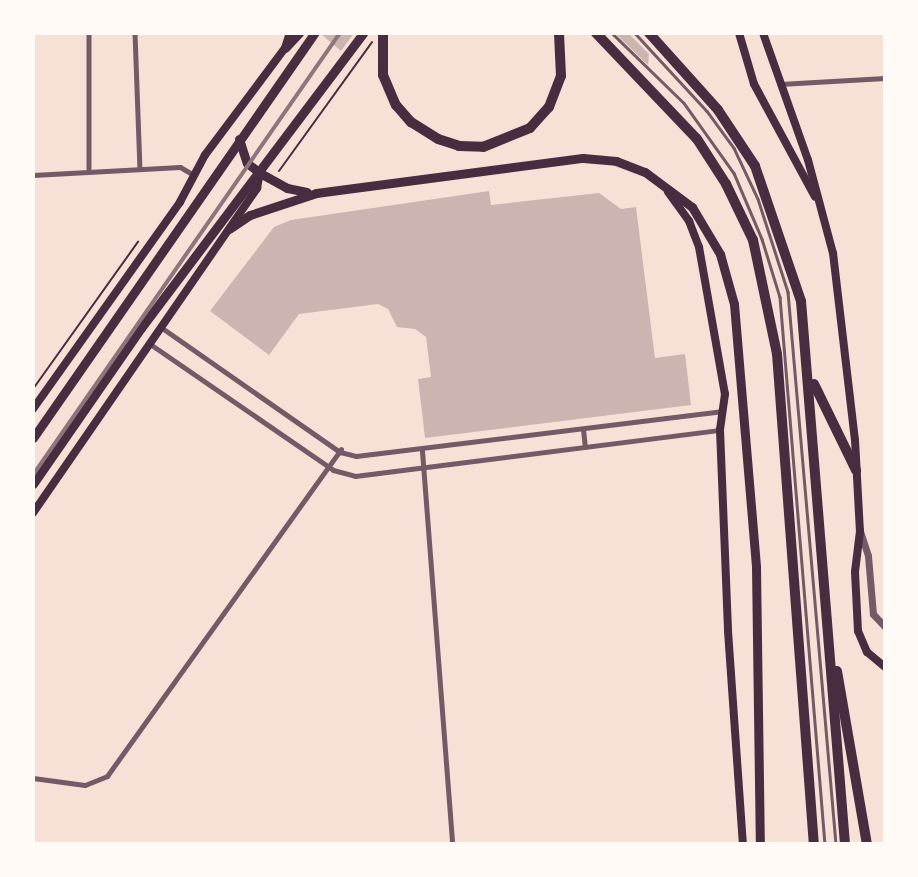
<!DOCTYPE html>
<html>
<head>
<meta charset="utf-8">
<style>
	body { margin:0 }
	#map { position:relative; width:918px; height:877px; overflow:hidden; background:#f7e1d7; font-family:"PT Sans",sans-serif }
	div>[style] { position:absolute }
	.building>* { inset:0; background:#ccb4b1 }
	.path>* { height:2px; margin:-1px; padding:0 1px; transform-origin:1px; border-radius:1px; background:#4a2c40 }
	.service>* { height:2.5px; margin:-1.25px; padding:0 1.25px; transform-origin:1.25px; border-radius:1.25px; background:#755966 }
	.pedestrian>* { height:4.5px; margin:-2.25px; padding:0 2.25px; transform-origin:2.25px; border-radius:2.25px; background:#755966 }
	.minor>* { height:5px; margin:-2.5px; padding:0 2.5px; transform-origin:2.5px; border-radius:2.5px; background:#755966 }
	.tertiary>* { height:7px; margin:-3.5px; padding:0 3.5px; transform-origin:3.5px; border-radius:3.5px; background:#755966 }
	.secondary>* { height:8px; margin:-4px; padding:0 4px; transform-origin:4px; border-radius:4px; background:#4a2c40 }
	.primary>* { height:9px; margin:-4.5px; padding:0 4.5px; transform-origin:4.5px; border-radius:4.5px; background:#4a2c40 }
	.motorway>* { height:10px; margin:-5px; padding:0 5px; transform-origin:5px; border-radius:5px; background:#4a2c40 }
	.rail>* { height:3.5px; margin:-1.75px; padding:0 1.75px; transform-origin:1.75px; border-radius:1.75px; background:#8f747c }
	span { translate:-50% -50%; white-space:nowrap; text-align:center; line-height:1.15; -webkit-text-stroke:5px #fffaf5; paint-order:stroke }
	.frame { position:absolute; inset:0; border:35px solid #fffaf5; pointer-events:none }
</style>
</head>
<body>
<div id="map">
	<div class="building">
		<i style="clip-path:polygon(320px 33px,354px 33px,341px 51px)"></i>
		<i style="clip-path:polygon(615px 33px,628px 33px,649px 54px,648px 65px)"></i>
		<i style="clip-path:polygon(489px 191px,491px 205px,599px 193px,621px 209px,636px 207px,655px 358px,685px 354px,691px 405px,425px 438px,418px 379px,431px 377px,426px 337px,415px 329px,397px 327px,388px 309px,378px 304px,299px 314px,269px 355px,210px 311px,274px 227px,291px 220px)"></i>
	</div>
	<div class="path">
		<i style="left:279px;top:171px;width:159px;rotate:-54.2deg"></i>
		<i style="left:33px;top:389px;width:181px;rotate:-54.5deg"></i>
	</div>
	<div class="service">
		<i style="left:612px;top:33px;width:100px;rotate:44.2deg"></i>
		<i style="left:684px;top:103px;width:86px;rotate:54.5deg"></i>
		<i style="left:734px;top:173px;width:72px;rotate:67deg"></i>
		<i style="left:762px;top:239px;width:61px;rotate:72.8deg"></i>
		<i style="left:780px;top:297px;width:549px;rotate:85.3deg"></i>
		<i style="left:635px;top:33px;width:106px;rotate:47.3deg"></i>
		<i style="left:707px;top:111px;width:46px;rotate:53.9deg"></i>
		<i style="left:734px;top:148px;width:56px;rotate:64.8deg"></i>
		<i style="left:758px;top:199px;width:98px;rotate:72.1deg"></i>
		<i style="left:788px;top:292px;width:554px;rotate:85.03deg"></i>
	</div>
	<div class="pedestrian">
		<i style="left:89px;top:33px;width:138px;rotate:90deg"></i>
		<i style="left:135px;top:33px;width:135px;rotate:87.9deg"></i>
	</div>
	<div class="minor">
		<i style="left:780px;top:84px;width:105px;rotate:-3.3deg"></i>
		<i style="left:33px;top:175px;width:147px;rotate:-3.1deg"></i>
		<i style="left:180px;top:167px;width:16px;rotate:30deg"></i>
		<i style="left:162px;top:328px;width:217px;rotate:34.9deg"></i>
		<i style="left:340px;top:452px;width:16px;rotate:14deg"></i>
		<i style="left:356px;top:456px;width:370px;rotate:-7deg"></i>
		<i style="left:150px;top:344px;width:222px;rotate:34.5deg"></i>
		<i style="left:333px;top:470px;width:23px;rotate:15deg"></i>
		<i style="left:355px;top:476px;width:368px;rotate:-7.2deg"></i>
		<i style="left:583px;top:429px;width:18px;rotate:84deg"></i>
		<i style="left:422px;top:451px;width:394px;rotate:85.6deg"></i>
		<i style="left:33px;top:778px;width:52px;rotate:7.7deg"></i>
		<i style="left:85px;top:785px;width:24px;rotate:-22deg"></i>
		<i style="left:107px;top:776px;width:402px;rotate:-54.4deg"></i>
	</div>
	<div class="tertiary">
		<i style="left:860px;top:531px;width:26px;rotate:72deg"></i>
		<i style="left:868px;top:556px;width:58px;rotate:85.1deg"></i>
		<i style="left:873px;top:614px;width:18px;rotate:47deg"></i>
	</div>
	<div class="secondary">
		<i style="left:739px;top:33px;width:53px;rotate:73.6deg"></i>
		<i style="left:754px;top:84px;width:128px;rotate:61.6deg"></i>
		<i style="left:763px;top:33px;width:135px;rotate:70.5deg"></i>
		<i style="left:808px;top:160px;width:96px;rotate:75deg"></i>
		<i style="left:833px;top:253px;width:188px;rotate:83.3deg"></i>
		<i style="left:855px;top:440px;width:91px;rotate:86.9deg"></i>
		<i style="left:860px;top:531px;width:41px;rotate:97deg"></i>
		<i style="left:855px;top:572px;width:59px;rotate:87.1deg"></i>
		<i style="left:858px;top:631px;width:23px;rotate:67deg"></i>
		<i style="left:867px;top:652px;width:23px;rotate:40deg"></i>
		<i style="left:668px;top:192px;width:36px;rotate:54deg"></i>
		<i style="left:689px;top:221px;width:28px;rotate:69deg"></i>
		<i style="left:699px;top:247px;width:149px;rotate:80deg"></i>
		<i style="left:725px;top:394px;width:36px;rotate:98deg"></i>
		<i style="left:720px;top:430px;width:201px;rotate:87.7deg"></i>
		<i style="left:728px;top:631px;width:214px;rotate:86deg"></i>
		<i style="left:33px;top:409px;width:254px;rotate:-54.6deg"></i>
		<i style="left:180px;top:202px;width:53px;rotate:-62deg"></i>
		<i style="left:205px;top:155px;width:134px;rotate:-53.2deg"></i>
		<i style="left:285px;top:48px;width:16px;rotate:-72deg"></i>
		<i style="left:33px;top:513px;width:395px;rotate:-55.4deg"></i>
		<i style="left:257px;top:188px;width:15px;rotate:-79deg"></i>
	</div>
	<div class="primary">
		<i style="left:285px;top:48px;width:21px;rotate:-47deg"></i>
		<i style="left:239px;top:139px;width:25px;rotate:72deg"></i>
		<i style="left:247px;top:163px;width:16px;rotate:38deg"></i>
		<i style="left:260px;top:173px;width:31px;rotate:29deg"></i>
		<i style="left:287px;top:188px;width:20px;rotate:11deg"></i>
		<i style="left:229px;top:229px;width:25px;rotate:-34deg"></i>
		<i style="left:250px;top:215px;width:70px;rotate:-18.4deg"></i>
		<i style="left:316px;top:193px;width:269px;rotate:-7.5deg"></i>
		<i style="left:583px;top:158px;width:33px;rotate:5deg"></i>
		<i style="left:616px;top:161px;width:31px;rotate:21deg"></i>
		<i style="left:645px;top:172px;width:59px;rotate:36.7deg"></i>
		<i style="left:692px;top:207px;width:55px;rotate:59.2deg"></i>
		<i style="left:720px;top:254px;width:52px;rotate:74.4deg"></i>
		<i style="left:734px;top:304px;width:264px;rotate:85.2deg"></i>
		<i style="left:756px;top:567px;width:277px;rotate:89.2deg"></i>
		<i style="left:33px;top:438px;width:493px;rotate:-55.2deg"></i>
		<i style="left:33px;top:484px;width:190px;rotate:-55.3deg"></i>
		<i style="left:141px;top:328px;width:369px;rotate:-53deg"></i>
	</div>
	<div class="motorway">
		<i style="left:383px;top:33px;width:42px;rotate:90deg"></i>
		<i style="left:383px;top:75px;width:33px;rotate:67deg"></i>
		<i style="left:396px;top:105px;width:23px;rotate:49deg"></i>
		<i style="left:411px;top:122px;width:32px;rotate:32deg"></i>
		<i style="left:438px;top:139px;width:22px;rotate:18deg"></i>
		<i style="left:459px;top:146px;width:24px;rotate:2deg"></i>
		<i style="left:483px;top:147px;width:51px;rotate:-22deg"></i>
		<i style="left:530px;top:128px;width:28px;rotate:-48deg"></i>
		<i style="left:549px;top:107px;width:33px;rotate:-69deg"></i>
		<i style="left:561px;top:76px;width:43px;rotate:-92.7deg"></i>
		<i style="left:596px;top:33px;width:146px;rotate:46.4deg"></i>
		<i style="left:697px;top:139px;width:54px;rotate:57.2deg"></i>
		<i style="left:726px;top:184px;width:62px;rotate:64.3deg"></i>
		<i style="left:753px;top:240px;width:116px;rotate:78.1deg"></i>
		<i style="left:777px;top:354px;width:491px;rotate:85.7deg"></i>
		<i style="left:649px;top:33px;width:103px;rotate:48.1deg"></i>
		<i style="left:718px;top:110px;width:67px;rotate:56.5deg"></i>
		<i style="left:755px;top:166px;width:143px;rotate:71.2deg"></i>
		<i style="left:801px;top:301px;width:545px;rotate:85.37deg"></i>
		<i style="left:814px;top:384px;width:96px;rotate:64deg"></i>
		<i style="left:837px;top:671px;width:176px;rotate:80.2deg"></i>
	</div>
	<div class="rail">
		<i style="left:33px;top:475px;width:538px;rotate:-55.22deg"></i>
	</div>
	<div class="frame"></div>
</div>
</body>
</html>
